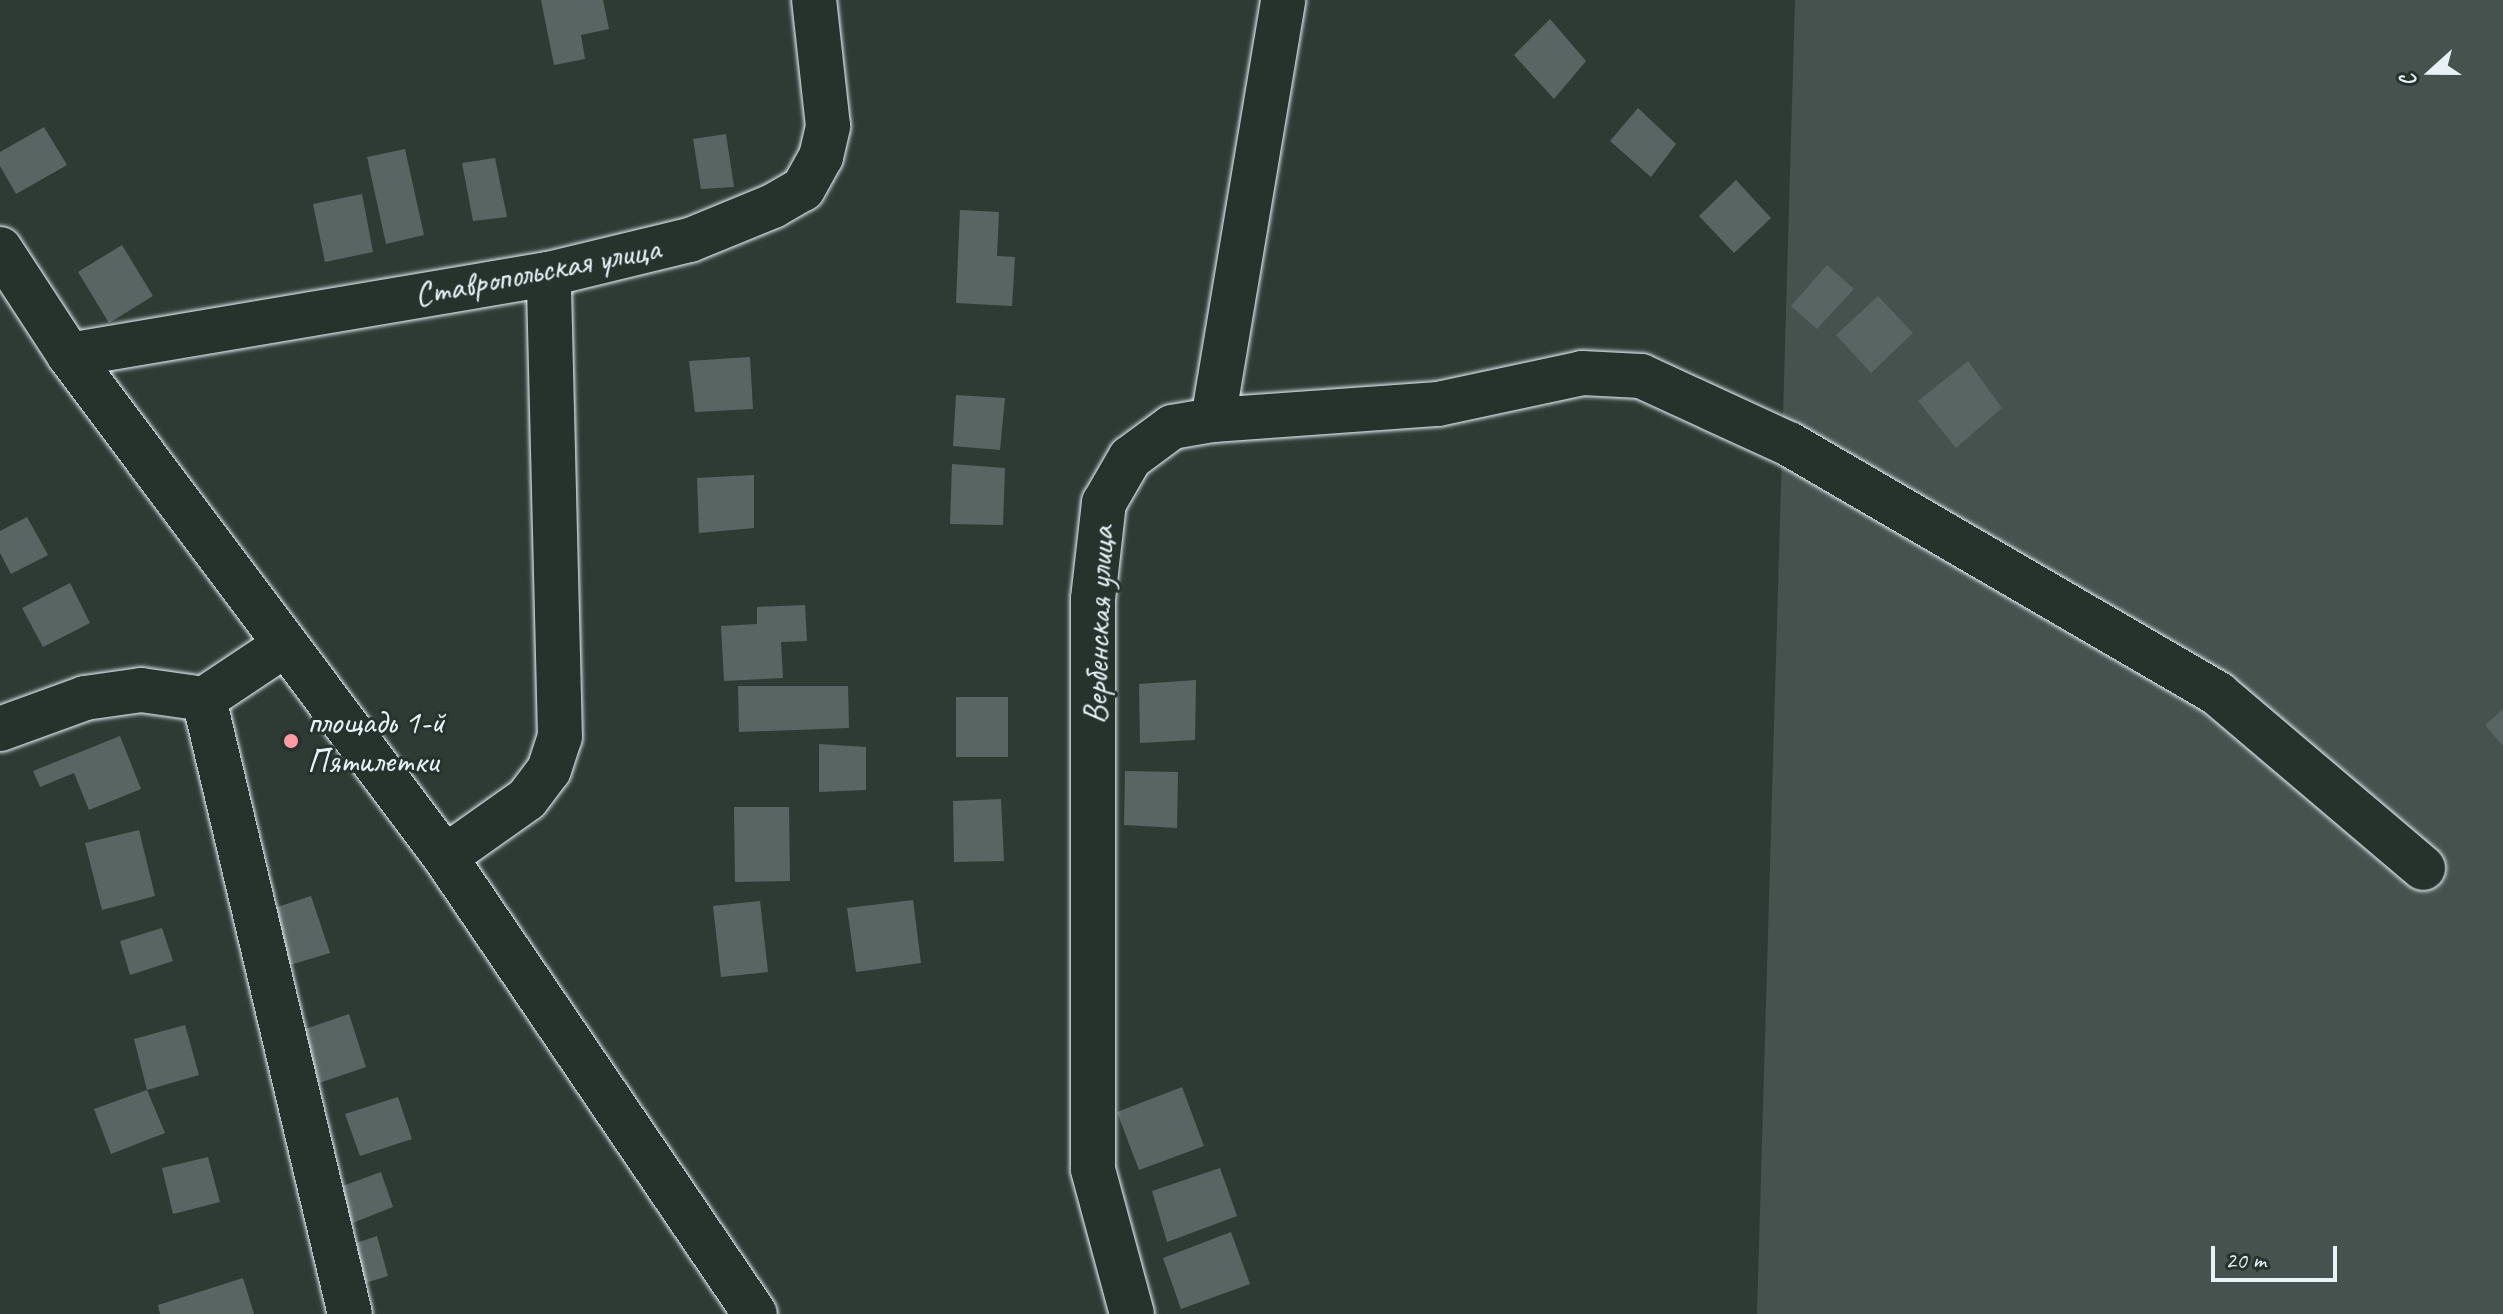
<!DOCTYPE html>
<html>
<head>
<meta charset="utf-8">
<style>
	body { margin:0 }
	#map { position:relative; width:2503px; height:1314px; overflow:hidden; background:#2e3b35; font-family:Caveat,sans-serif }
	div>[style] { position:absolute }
	.green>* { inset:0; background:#45524e }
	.building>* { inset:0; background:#596563 }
	.roads { filter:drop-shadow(0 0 2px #e8f1f8) drop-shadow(0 0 2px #e8f1f8) }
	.minor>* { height:44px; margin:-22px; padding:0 22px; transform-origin:22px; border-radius:22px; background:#26332d }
	.major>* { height:44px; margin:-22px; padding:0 22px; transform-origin:22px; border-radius:22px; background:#26332d }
	.dots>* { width:22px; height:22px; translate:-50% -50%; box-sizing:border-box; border:4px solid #26332d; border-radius:50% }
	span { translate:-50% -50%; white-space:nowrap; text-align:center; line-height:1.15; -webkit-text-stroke:6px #26332d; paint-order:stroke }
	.street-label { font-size:34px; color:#e8f1f8 }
	.poi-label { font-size:34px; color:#e8f1f8 }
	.left { translate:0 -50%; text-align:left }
	.north { position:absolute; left:2391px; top:32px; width:80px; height:80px; -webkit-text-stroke:6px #26332d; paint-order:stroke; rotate:249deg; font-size:22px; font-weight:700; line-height:32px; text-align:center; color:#e8f1f8 }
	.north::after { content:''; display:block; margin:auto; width:28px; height:36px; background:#e8f1f8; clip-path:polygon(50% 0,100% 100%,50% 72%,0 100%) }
	.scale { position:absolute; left:2211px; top:1246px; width:126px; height:36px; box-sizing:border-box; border:4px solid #e8f1f8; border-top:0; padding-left:10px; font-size:24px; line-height:28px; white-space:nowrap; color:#e8f1f8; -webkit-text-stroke:6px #26332d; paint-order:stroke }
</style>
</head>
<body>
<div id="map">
	<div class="green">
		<i style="clip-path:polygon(1795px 0,2503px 0,2503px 1314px,1757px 1314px)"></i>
	</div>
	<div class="building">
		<i style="clip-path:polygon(541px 0,603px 0,609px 29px,581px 35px,585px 59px,554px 65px)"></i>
		<i style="clip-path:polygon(1550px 19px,1586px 61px,1554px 99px,1514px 55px)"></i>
		<i style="clip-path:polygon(1638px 108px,1676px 144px,1651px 177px,1610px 141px)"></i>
		<i style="clip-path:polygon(44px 127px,67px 165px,16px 194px,0 166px,0 152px)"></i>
		<i style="clip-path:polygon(726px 134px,734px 187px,701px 189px,693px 139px)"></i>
		<i style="clip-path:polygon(405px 149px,424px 235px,386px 244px,367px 157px)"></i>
		<i style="clip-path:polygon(495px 158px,507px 217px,473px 221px,462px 163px)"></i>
		<i style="clip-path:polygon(1736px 180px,1771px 218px,1734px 253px,1699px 216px)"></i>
		<i style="clip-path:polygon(362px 194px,373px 252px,325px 262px,313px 204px)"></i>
		<i style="clip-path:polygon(960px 210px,999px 212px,997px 256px,1015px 257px,1012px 306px,956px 303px)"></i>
		<i style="clip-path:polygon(122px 245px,153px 296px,109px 323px,78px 272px)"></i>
		<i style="clip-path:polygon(1827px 265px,1854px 289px,1817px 329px,1791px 306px)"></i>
		<i style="clip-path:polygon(1878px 296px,1913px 333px,1871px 373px,1836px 335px)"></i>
		<i style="clip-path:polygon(750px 357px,753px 409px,695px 412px,689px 361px)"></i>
		<i style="clip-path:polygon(1968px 361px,2002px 408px,1956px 448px,1918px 401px)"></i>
		<i style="clip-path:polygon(956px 395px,1005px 398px,1000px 450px,953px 446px)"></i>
		<i style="clip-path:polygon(952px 464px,1005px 468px,1003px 525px,950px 524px)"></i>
		<i style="clip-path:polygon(754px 475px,754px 528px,699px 533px,697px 478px)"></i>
		<i style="clip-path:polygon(27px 517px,48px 555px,11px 574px,0 553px,0 531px)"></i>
		<i style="clip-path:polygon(70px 583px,90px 623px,43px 647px,22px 608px)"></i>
		<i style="clip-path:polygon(805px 605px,807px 641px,781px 642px,783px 678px,724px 681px,721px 626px,757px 624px,757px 607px)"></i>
		<i style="clip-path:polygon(1196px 680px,1195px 740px,1140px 743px,1139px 684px)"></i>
		<i style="clip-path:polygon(738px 686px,848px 686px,849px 728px,739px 732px)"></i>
		<i style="clip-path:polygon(956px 697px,1008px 697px,1008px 757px,956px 757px)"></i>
		<i style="clip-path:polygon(2503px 709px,2503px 746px,2485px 725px)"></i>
		<i style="clip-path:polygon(120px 736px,141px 789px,89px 810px,74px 773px,40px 787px,33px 771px)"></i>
		<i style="clip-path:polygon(819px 744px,866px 747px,866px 790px,819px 792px)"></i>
		<i style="clip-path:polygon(1125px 771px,1178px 772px,1177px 828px,1124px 825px)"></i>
		<i style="clip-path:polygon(1001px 799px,1004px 861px,954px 862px,953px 801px)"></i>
		<i style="clip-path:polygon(734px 807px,789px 807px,790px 881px,735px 882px)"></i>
		<i style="clip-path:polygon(139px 830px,155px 896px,102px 910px,85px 843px)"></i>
		<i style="clip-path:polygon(311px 896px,330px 953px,280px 968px,262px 912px)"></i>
		<i style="clip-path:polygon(913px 900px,921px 963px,856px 972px,847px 908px)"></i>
		<i style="clip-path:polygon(760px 901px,768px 972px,721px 977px,713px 906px)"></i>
		<i style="clip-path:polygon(162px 928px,173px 961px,130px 975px,120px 941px)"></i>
		<i style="clip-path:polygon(349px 1014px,366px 1067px,319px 1083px,302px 1030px)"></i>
		<i style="clip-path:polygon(185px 1025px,199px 1075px,147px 1090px,134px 1039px)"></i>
		<i style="clip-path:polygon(1182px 1087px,1204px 1146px,1139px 1170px,1117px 1112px)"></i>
		<i style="clip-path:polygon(147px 1090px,165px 1133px,111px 1154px,94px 1109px)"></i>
		<i style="clip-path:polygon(398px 1097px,412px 1139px,360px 1156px,345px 1114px)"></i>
		<i style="clip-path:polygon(208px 1157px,220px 1202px,173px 1214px,162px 1168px)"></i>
		<i style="clip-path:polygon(1220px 1168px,1237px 1216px,1167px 1242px,1152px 1191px)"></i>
		<i style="clip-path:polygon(381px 1172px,393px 1207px,350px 1224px,337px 1188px)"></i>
		<i style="clip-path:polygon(1231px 1232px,1250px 1284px,1181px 1309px,1163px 1258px)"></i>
		<i style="clip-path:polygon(377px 1236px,388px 1276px,362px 1284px,350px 1245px)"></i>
		<i style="clip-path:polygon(243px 1278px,254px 1314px,160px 1314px,158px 1305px)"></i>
	</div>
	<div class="roads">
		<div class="minor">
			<i style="left:69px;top:355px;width:487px;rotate:-9.6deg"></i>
			<i style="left:549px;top:274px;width:145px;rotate:-13.6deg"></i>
			<i style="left:690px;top:240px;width:90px;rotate:-22.3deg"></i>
			<i style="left:773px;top:206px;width:34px;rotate:-30deg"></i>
			<i style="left:803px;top:189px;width:37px;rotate:-61deg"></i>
			<i style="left:821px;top:157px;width:32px;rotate:-77deg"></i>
			<i style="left:828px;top:126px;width:127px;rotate:-96.3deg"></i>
			<i style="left:1213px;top:420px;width:226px;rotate:-4.1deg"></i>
			<i style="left:1438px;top:404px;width:147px;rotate:-12.1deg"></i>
			<i style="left:1582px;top:373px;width:59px;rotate:2.9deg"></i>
			<i style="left:1641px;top:376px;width:163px;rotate:24.7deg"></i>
			<i style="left:1789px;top:444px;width:497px;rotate:30.2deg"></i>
			<i style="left:2218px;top:694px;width:269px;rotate:40.3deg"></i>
			<i style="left:204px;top:699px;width:632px;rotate:76.65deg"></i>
			<i style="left:0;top:729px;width:90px;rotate:-20deg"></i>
			<i style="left:85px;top:698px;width:57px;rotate:-8.1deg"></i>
			<i style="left:141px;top:690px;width:64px;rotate:8.1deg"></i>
			<i style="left:204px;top:699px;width:97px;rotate:-33.7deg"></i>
			<i style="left:445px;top:857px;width:100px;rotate:-35.3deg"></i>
			<i style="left:527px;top:799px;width:36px;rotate:-53deg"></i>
			<i style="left:549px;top:770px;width:35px;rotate:-72deg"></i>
			<i style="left:560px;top:737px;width:463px;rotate:-91.4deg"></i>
			<i style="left:1132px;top:1314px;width:150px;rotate:-105.1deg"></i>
			<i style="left:1093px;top:1169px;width:570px;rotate:-90deg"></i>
			<i style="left:1093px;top:599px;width:97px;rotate:-83.5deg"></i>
			<i style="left:1104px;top:503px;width:52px;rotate:-60deg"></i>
			<i style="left:1130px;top:458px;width:52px;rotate:-36.4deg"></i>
			<i style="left:1172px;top:427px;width:42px;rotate:-9.7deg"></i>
			<i style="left:1213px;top:420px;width:426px;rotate:-80.5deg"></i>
		</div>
		<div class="major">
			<i style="left:0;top:249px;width:126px;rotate:56.9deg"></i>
			<i style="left:69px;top:355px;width:627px;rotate:53.17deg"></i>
			<i style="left:445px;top:857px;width:552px;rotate:55.85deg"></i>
		</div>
	</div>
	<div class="dots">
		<i style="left:291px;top:741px;background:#ff9aa2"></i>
	</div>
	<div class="street-label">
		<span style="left:537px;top:271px;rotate:-11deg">Ставропольская улица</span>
		<span style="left:1098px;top:625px;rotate:-88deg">Вербенская улица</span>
	</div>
	<div class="poi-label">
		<span class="left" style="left:307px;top:741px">площадь 1-й<br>Пятилетки</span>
	</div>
	<div class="north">С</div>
	<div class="scale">20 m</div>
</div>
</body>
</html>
